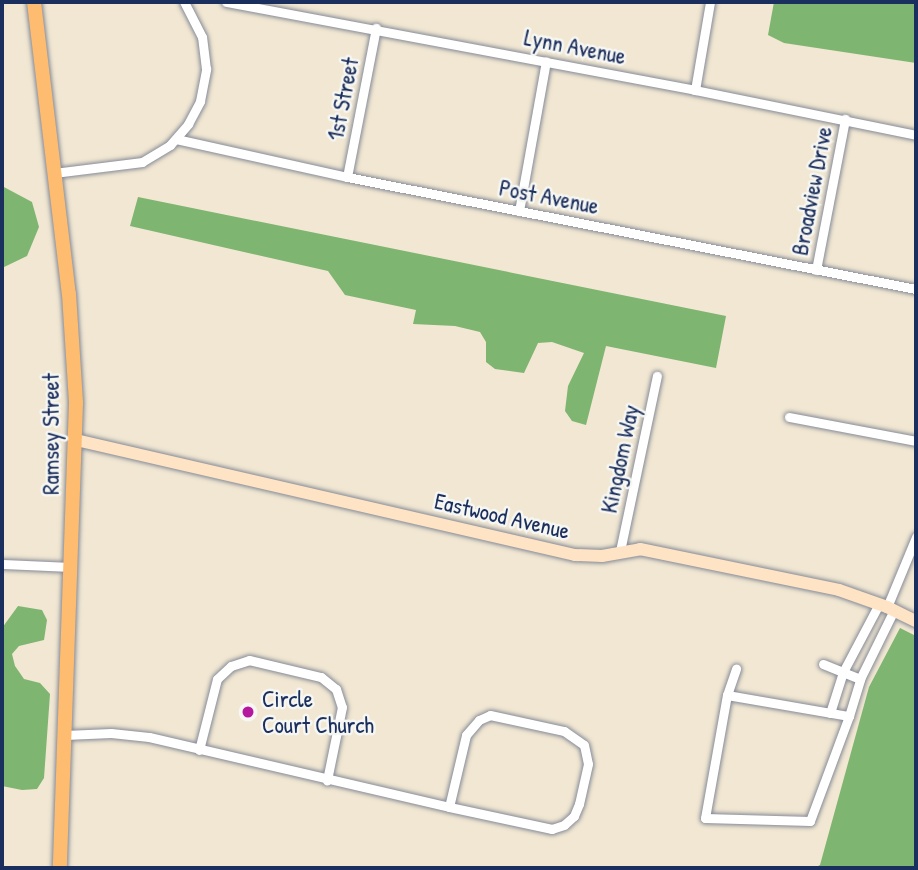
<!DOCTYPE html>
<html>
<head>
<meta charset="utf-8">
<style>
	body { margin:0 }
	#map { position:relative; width:918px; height:870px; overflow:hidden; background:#f1e7d2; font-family:"Patrick Hand",sans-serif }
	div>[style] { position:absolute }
	.forest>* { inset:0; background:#7eb571 }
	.roads { filter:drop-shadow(0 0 2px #868b98) drop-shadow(0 0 2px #868b98) }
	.street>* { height:9px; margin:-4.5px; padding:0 4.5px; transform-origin:4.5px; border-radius:4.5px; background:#fff }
	.secondary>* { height:12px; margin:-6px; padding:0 6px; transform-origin:6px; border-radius:6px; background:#fee4c5 }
	.primary>* { height:14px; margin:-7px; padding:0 7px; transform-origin:7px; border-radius:7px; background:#fdbc6f }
	.dots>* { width:19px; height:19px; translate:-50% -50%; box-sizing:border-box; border:4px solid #f6f6f2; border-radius:50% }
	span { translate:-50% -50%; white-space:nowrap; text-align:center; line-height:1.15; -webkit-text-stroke:5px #f6f6f2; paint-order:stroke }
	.street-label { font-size:23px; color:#1b2f5e }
	.poi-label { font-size:23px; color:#1b2f5e }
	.left { translate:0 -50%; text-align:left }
	.frame { position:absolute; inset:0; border:4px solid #1b2f5e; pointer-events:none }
</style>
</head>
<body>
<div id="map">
	<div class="forest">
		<i style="clip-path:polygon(774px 2px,916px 2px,916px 63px,784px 43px,768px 35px)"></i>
		<i style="clip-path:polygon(2px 186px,32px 202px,39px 227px,27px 256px,2px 268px)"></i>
		<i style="clip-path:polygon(138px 197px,726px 316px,716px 368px,606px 346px,586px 425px,572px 421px,565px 411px,568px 386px,584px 353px,552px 342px,538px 343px,524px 373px,495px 369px,486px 362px,486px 342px,480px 332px,455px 326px,413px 324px,416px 310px,345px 295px,328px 271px,130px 226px)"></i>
		<i style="clip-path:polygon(18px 606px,42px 610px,47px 620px,44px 640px,19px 646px,12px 654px,15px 666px,24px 679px,40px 683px,50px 694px,44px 778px,37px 789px,22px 790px,2px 786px,2px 628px)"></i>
		<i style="clip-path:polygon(900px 628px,916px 636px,916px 868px,814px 868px,820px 865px,869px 687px)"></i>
	</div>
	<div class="roads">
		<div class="street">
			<i style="left:226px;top:2px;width:477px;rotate:10.6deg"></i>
			<i style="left:695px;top:90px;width:226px;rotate:11.5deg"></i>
			<i style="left:695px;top:90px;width:89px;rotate:-80.3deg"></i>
			<i style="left:176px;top:139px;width:175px;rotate:12.5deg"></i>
			<i style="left:347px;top:177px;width:580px;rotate:11.14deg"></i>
			<i style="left:54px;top:173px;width:89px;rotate:-7.1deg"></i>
			<i style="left:142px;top:162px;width:33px;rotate:-31deg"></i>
			<i style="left:170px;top:145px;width:28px;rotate:-49deg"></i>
			<i style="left:188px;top:124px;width:26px;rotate:-62deg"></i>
			<i style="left:200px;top:101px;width:33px;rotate:-79deg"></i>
			<i style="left:206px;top:69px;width:32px;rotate:-97deg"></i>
			<i style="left:202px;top:37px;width:39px;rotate:-117deg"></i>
			<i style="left:347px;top:177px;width:152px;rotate:-79deg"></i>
			<i style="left:519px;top:211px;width:152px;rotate:-79.8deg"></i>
			<i style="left:816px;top:270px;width:154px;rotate:-79.1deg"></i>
			<i style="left:789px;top:417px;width:129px;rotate:10.7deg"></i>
			<i style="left:620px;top:551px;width:179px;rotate:-78.1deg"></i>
			<i style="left:2px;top:564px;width:70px;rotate:2.5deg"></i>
			<i style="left:887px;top:607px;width:76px;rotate:-67.5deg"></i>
			<i style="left:823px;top:664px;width:40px;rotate:22deg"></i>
			<i style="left:727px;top:695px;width:124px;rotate:9.8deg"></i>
			<i style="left:849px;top:716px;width:112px;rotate:110.4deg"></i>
			<i style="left:810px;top:821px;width:105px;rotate:-178.4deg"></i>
			<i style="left:705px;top:818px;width:125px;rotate:-79.9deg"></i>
			<i style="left:727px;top:695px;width:28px;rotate:-71deg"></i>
			<i style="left:830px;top:713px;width:43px;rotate:-72.4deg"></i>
			<i style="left:843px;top:672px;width:77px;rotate:-62.1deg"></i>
			<i style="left:490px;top:715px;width:76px;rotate:12.2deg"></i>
			<i style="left:564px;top:731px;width:24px;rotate:35deg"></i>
			<i style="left:584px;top:745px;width:19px;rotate:78deg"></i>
			<i style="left:588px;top:764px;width:41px;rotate:102.7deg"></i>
			<i style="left:579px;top:804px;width:13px;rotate:113deg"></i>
			<i style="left:574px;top:816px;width:13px;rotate:138deg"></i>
			<i style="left:564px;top:825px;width:13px;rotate:162deg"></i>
			<i style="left:552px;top:829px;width:105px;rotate:-167.9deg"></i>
			<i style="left:449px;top:807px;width:74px;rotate:-76.7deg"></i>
			<i style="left:466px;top:735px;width:20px;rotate:-49deg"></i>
			<i style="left:479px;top:720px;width:12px;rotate:-24deg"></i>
			<i style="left:849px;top:716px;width:39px;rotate:-73deg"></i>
			<i style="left:860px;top:679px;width:77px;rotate:-63.8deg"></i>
			<i style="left:65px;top:735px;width:46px;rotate:-2.5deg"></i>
			<i style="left:111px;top:733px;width:38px;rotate:6deg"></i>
			<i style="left:149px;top:737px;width:308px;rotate:13.1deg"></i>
			<i style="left:199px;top:750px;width:73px;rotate:-75.8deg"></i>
			<i style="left:217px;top:679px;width:19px;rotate:-43deg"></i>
			<i style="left:231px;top:666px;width:19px;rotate:-18deg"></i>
			<i style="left:249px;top:660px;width:74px;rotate:13.3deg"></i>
			<i style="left:321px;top:677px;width:19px;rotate:39deg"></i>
			<i style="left:336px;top:689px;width:19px;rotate:72deg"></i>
			<i style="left:342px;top:707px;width:75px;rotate:101.6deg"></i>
		</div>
		<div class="secondary">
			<i style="left:76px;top:440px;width:512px;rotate:12.98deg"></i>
			<i style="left:575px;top:555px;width:27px;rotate:2deg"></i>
			<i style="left:602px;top:556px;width:39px;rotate:-10deg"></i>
			<i style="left:640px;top:549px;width:203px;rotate:11.6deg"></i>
			<i style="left:839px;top:590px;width:51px;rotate:19.5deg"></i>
			<i style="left:887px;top:607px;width:32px;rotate:26deg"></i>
		</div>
		<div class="primary">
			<i style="left:34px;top:2px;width:294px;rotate:83.2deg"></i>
			<i style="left:69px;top:294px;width:109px;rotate:86.3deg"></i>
			<i style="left:76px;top:403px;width:465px;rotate:92deg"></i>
		</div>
	</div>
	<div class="dots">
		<i style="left:248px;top:712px;background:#b5179e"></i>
	</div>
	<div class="street-label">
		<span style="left:575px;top:47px;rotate:11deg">Lynn Avenue</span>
		<span style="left:343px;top:99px;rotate:-79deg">1st Street</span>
		<span style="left:812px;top:191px;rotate:-79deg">Broadview Drive</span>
		<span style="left:549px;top:197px;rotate:11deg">Post Avenue</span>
		<span style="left:51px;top:434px;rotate:-90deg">Ramsey Street</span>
		<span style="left:620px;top:459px;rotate:-78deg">Kingdom Way</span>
		<span style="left:502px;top:516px;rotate:13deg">Eastwood Avenue</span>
	</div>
	<div class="poi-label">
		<span class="left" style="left:262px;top:712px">Circle<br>Court Church</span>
	</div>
	<div class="frame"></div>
</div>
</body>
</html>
